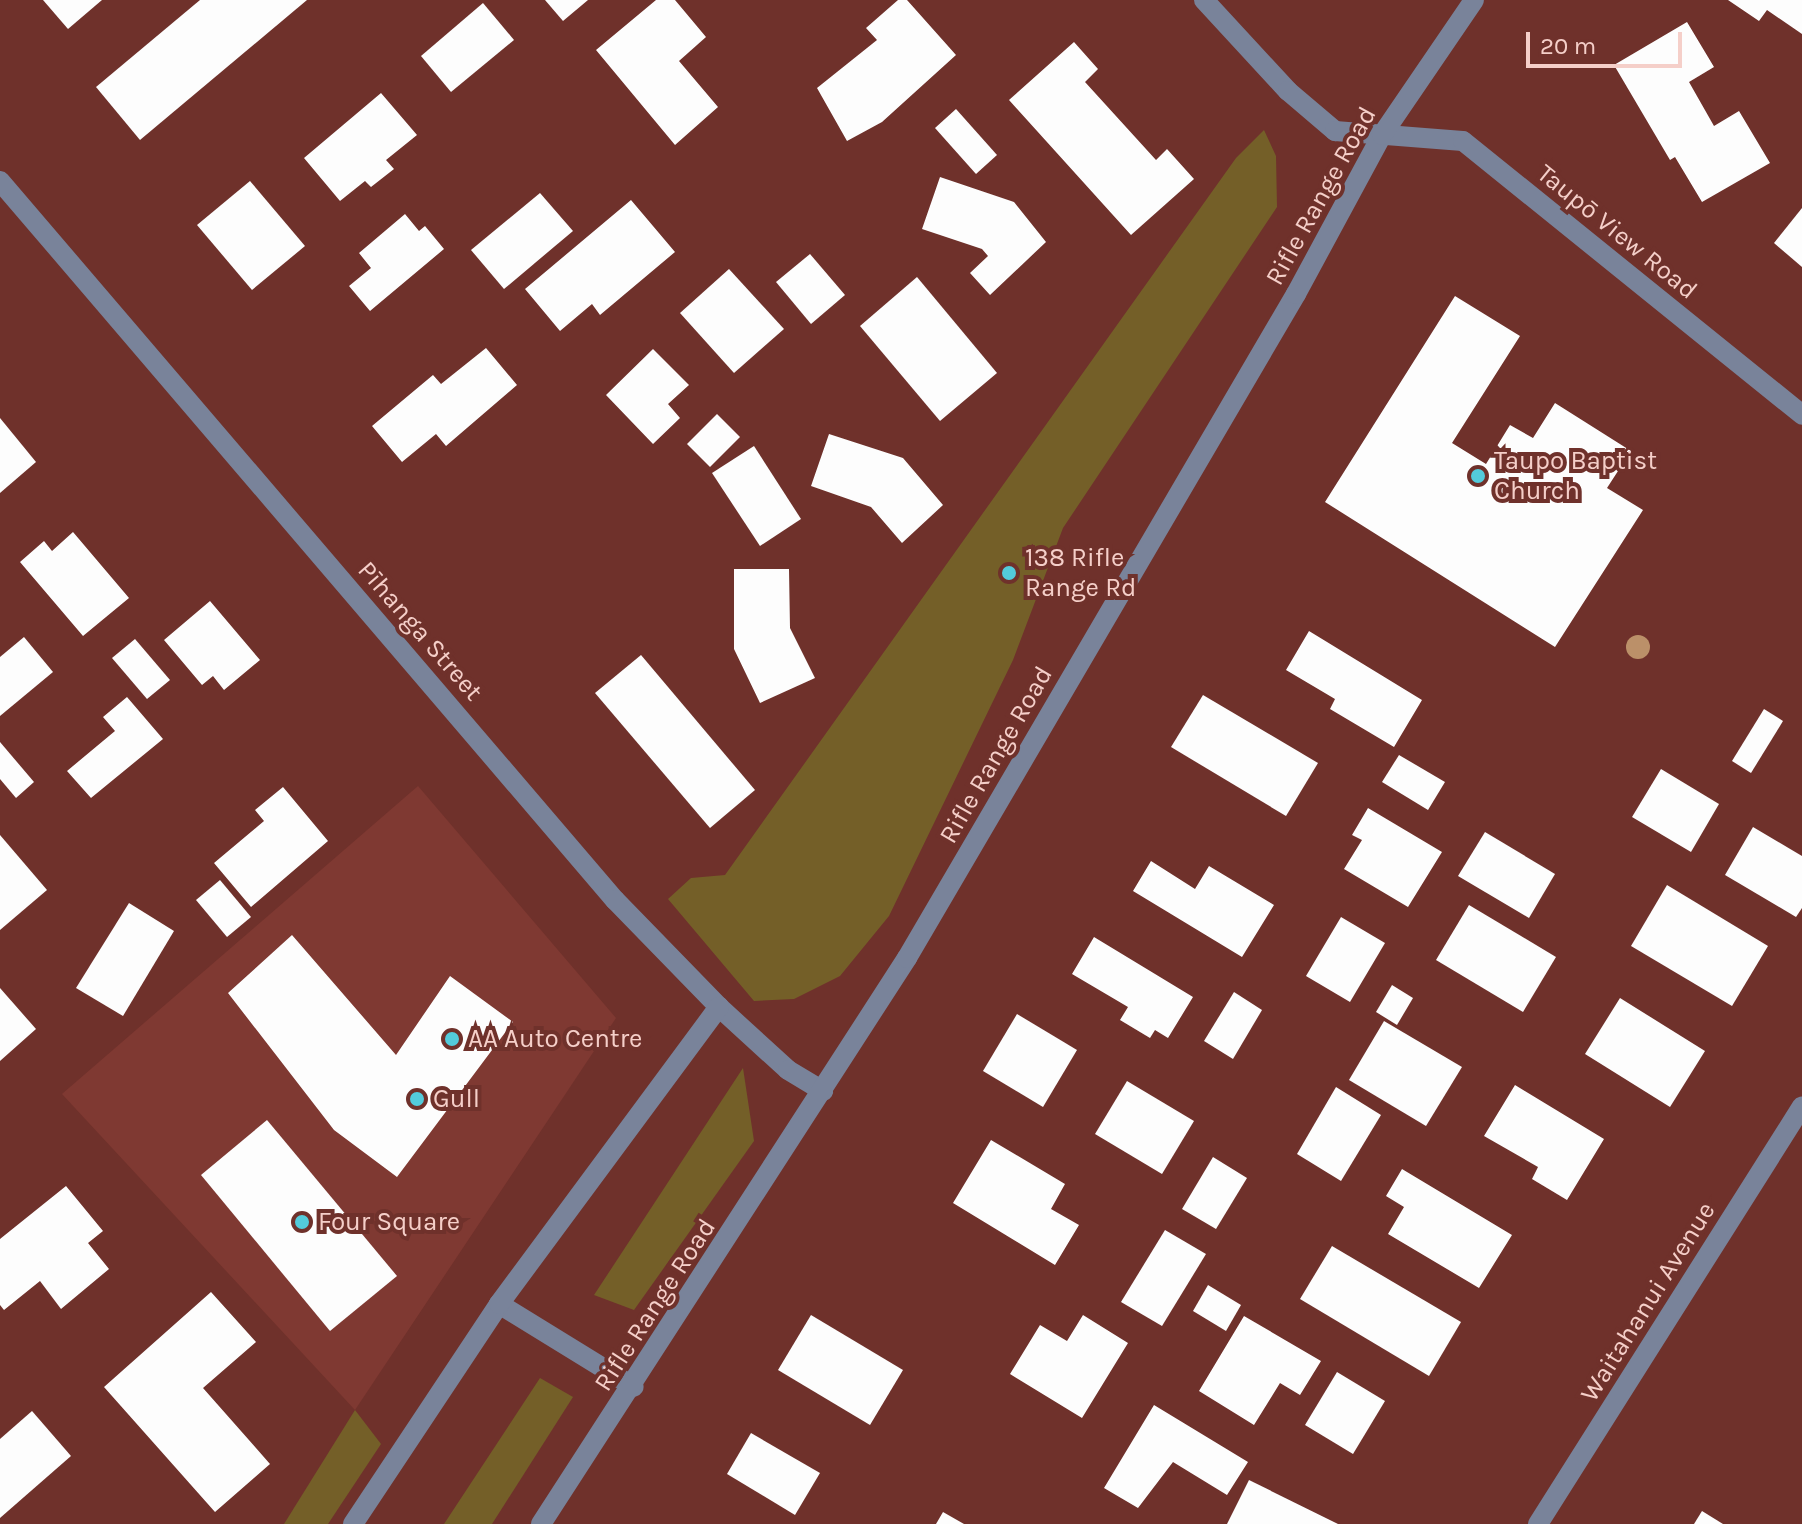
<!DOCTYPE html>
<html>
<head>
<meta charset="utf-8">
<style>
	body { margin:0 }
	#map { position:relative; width:1802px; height:1524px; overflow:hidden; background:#6f312b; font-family:Karla,sans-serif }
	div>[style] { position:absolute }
	.built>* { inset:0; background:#7f3932 }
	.green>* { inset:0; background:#745f28 }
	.building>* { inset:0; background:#fdfdfd }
	.minor>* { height:20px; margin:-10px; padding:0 10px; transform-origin:10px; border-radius:10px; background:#79839a }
	.trees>* { width:24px; height:24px; margin:-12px; border-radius:50%; background:#bb9069 }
	.dots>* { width:22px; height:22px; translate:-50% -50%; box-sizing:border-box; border:4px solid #6f312b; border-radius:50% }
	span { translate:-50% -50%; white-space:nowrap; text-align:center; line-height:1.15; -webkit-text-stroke:8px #6f312b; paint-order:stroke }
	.street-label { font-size:26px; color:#f5cfc9 }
	.poi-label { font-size:26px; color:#f5cfc9 }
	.left { translate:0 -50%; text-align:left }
	.scale { position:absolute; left:1526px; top:32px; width:156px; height:36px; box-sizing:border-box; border:4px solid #f5cfc9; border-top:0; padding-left:10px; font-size:24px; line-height:28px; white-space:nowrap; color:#f5cfc9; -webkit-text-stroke:6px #6f312b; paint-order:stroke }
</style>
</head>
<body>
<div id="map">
	<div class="built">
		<i style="clip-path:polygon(418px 786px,616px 1018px,355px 1410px,62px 1094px)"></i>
	</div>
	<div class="green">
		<i style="clip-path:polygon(1264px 130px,1276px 156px,1277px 207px,1063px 528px,1013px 660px,889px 916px,840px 976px,794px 999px,754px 1001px,668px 899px,691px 878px,725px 875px,1236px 158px)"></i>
		<i style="clip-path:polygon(743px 1068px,754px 1141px,634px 1310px,594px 1295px)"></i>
		<i style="clip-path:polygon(540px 1378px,573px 1397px,492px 1524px,444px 1524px)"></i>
		<i style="clip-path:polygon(355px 1410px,381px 1444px,328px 1524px,284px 1524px)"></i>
	</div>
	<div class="building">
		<i style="clip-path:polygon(43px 0,102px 0,68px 29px)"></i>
		<i style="clip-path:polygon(200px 0,307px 0,140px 140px,96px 87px)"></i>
		<i style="clip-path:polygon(545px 0,588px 0,563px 21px)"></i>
		<i style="clip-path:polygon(656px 0,675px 0,706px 37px,679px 61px,718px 107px,675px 145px,596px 50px)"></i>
		<i style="clip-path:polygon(898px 0,907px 0,956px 55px,882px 122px,847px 141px,817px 88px,877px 40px,866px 28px)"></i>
		<i style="clip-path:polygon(1728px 0,1802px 0,1802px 34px,1767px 10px,1759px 21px)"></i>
		<i style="clip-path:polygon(483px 3px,514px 40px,451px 92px,421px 56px)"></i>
		<i style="clip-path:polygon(1687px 22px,1714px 67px,1689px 82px,1714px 126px,1739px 111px,1770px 163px,1702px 202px,1675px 157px,1670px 160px,1614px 65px)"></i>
		<i style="clip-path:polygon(1074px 42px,1098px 69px,1085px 82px,1156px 160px,1167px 149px,1194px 179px,1131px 235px,1009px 100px)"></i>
		<i style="clip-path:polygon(381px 93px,417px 135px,386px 160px,394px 169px,371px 187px,365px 181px,340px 201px,304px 158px)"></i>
		<i style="clip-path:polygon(956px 109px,997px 155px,976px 174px,935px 128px)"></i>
		<i style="clip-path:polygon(940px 177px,1014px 202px,1046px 242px,990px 295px,970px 273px,988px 256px,982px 249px,922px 229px)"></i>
		<i style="clip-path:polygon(250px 181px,305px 246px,252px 290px,197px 225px)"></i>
		<i style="clip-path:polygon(540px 193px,573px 231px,504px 289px,471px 250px)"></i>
		<i style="clip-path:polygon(631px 200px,675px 252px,600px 315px,592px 304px,560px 331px,525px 289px)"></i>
		<i style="clip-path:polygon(1802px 208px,1802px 267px,1774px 243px)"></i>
		<i style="clip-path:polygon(405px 214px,419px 231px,425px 226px,444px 249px,370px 311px,349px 286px,371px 268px,359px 253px)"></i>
		<i style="clip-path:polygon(810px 254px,845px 295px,811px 324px,776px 282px)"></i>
		<i style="clip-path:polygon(729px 269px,784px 329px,734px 373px,680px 313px)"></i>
		<i style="clip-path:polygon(917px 277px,997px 373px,940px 421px,860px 326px)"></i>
		<i style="clip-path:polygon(1455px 296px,1520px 336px,1452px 443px,1486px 464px,1510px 425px,1533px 438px,1555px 403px,1631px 451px,1607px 488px,1643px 510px,1555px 647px,1325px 502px)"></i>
		<i style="clip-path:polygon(486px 348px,517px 385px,446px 446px,436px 434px,402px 462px,372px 426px,433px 375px,441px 384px)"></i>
		<i style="clip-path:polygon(653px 349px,689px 385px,668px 404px,680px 418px,653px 444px,606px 395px)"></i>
		<i style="clip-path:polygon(717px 414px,740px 437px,710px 467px,687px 444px)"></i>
		<i style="clip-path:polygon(0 418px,36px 462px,0 493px)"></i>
		<i style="clip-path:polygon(829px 434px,903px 458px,943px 505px,902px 543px,871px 507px,811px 486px)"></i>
		<i style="clip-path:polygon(754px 446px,801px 519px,760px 546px,712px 473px)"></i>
		<i style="clip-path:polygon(73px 532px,129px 598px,83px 636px,20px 562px,44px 541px,52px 551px)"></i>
		<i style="clip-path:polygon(734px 569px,789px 569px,790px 628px,815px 678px,760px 703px,734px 649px)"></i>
		<i style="clip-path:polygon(210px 601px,260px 660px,224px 690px,213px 676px,202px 685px,164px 640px)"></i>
		<i style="clip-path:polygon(1309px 631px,1422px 700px,1394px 747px,1330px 709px,1335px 699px,1286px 670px)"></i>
		<i style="clip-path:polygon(24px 637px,53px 672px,0 716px,0 657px)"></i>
		<i style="clip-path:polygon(135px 639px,170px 680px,147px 699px,112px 658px)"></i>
		<i style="clip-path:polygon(641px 655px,755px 790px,710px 828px,595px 693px)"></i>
		<i style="clip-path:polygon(1203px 695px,1318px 763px,1286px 816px,1171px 747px)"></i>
		<i style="clip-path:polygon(127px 697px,163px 739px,91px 798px,67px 771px,115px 731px,103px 717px)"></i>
		<i style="clip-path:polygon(1764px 709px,1783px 721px,1751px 773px,1732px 761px)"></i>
		<i style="clip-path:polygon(0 742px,34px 782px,16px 798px,0 779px)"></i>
		<i style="clip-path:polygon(1399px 755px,1445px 782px,1428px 810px,1382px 782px)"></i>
		<i style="clip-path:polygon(1661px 769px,1719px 804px,1691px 852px,1632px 817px)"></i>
		<i style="clip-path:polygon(283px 787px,328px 841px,251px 907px,214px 863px,264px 821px,255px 810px)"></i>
		<i style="clip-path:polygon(1368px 808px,1442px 852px,1408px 907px,1344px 869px,1362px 840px,1352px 835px)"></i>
		<i style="clip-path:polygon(1753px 827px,1802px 856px,1802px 908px,1796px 917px,1725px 875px)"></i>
		<i style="clip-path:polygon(1485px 832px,1555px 874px,1529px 918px,1458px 876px)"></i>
		<i style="clip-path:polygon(0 835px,47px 890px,0 930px)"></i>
		<i style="clip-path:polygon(1151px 861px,1195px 889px,1209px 866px,1274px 905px,1242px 957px,1133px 891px)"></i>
		<i style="clip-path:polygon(220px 880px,251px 917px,227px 937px,196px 900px)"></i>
		<i style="clip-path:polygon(1667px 885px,1768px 946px,1732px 1006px,1631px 946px)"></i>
		<i style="clip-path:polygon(129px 903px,174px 931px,123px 1016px,76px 988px)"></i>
		<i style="clip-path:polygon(1469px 905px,1556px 957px,1523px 1012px,1436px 960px)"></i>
		<i style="clip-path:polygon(1341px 917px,1385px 943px,1350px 1002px,1306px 976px)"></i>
		<i style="clip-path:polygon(292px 935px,396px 1055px,450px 976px,513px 1022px,397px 1177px,334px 1130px,228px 993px)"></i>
		<i style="clip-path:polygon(1094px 937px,1193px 997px,1168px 1038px,1155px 1030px,1150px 1038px,1120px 1020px,1128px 1007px,1072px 974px)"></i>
		<i style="clip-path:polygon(1392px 985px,1413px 998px,1397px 1025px,1376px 1012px)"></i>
		<i style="clip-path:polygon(0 988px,36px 1029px,0 1061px)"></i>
		<i style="clip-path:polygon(1234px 992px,1262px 1010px,1233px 1059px,1204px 1041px)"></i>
		<i style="clip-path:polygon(1620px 998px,1705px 1051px,1670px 1107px,1585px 1054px)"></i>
		<i style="clip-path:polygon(1017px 1014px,1077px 1050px,1043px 1107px,983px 1071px)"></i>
		<i style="clip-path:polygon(1384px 1021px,1462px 1067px,1426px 1126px,1349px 1080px)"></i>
		<i style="clip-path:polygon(1127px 1081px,1194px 1121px,1162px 1174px,1095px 1134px)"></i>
		<i style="clip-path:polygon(1515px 1085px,1604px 1139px,1567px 1200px,1532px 1179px,1538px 1167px,1484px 1136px)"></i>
		<i style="clip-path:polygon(1336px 1087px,1381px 1115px,1341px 1181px,1297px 1154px)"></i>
		<i style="clip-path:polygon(267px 1120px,397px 1276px,330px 1331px,201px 1175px)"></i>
		<i style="clip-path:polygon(991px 1140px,1065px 1184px,1051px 1209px,1079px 1225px,1055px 1265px,953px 1203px)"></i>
		<i style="clip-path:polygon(1213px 1157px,1247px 1178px,1216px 1229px,1182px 1209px)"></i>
		<i style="clip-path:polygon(1402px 1169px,1512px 1235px,1479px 1288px,1388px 1234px,1404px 1207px,1386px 1196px)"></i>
		<i style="clip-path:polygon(66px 1186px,103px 1231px,88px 1243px,109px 1269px,61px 1309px,40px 1281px,4px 1310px,0 1305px,0 1239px)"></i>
		<i style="clip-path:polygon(1165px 1230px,1206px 1254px,1162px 1326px,1121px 1302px)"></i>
		<i style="clip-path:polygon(1332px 1246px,1461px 1322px,1429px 1376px,1300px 1299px)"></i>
		<i style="clip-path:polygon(1208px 1285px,1241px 1305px,1226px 1331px,1193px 1311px)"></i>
		<i style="clip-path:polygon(211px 1292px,256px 1342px,203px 1388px,270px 1464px,215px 1512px,104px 1387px)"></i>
		<i style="clip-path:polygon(811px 1315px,903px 1370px,870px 1425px,778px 1370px)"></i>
		<i style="clip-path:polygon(1083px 1315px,1128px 1343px,1082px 1418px,1010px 1374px,1040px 1325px,1067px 1341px)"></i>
		<i style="clip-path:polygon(1244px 1316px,1321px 1361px,1300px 1395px,1280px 1383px,1254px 1425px,1199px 1391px)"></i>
		<i style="clip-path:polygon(1337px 1372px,1385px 1401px,1353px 1454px,1305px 1425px)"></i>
		<i style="clip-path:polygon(1154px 1405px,1248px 1462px,1227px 1495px,1173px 1462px,1138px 1508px,1104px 1488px)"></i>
		<i style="clip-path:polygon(32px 1411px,71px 1456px,0 1518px,0 1439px)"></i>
		<i style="clip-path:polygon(751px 1433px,820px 1473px,795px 1515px,727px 1474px)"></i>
		<i style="clip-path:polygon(1249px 1480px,1338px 1524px,1227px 1524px)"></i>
		<i style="clip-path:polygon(1702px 1511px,1723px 1524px,1694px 1524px)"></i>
		<i style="clip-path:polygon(943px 1512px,964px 1524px,936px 1524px)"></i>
	</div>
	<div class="minor">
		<i style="left:1204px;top:0;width:124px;rotate:47.3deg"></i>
		<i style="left:1288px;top:91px;width:62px;rotate:40.4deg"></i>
		<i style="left:1335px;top:131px;width:128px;rotate:4.5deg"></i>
		<i style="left:1463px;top:141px;width:436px;rotate:38.9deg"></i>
		<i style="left:0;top:181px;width:946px;rotate:49.46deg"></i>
		<i style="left:615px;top:900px;width:149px;rotate:45.8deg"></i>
		<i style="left:719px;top:1007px;width:93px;rotate:42.4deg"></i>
		<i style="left:788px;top:1070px;width:41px;rotate:31deg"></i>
		<i style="left:499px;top:1304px;width:158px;rotate:31.6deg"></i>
		<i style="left:353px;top:1524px;width:264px;rotate:-56.4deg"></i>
		<i style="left:499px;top:1304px;width:370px;rotate:-53.5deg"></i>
		<i style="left:541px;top:1524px;width:674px;rotate:-57.11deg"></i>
		<i style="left:907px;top:958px;width:770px;rotate:-59.64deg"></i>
		<i style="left:1296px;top:294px;width:181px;rotate:-61.6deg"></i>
		<i style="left:1382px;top:135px;width:163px;rotate:-55.7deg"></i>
		<i style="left:1538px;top:1524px;width:494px;rotate:-57.7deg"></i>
	</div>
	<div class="trees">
		<i style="left:1638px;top:647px"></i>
	</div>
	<div class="dots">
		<i style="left:1478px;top:476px;background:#53cbdb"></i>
		<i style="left:1009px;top:573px;background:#53cbdb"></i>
		<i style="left:452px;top:1039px;background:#53cbdb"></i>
		<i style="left:417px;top:1099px;background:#53cbdb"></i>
		<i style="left:302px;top:1222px;background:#53cbdb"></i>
	</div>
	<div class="street-label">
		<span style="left:1321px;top:196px;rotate:-61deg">Rifle Range Road</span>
		<span style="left:1617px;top:232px;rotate:39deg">Taupō View Road</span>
		<span style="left:420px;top:631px;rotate:49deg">Pīhanga Street</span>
		<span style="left:996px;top:755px;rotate:-60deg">Rifle Range Road</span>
		<span style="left:1648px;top:1302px;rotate:-58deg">Waitahanui Avenue</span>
		<span style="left:655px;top:1305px;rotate:-57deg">Rifle Range Road</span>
	</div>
	<div class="poi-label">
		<span class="left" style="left:1494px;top:476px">Taupo Baptist<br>Church</span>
		<span class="left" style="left:1025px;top:573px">138 Rifle<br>Range Rd</span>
		<span class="left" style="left:468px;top:1039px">AA Auto Centre</span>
		<span class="left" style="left:433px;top:1099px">Gull</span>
		<span class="left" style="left:318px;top:1222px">Four Square</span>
	</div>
	<div class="scale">20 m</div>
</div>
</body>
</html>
